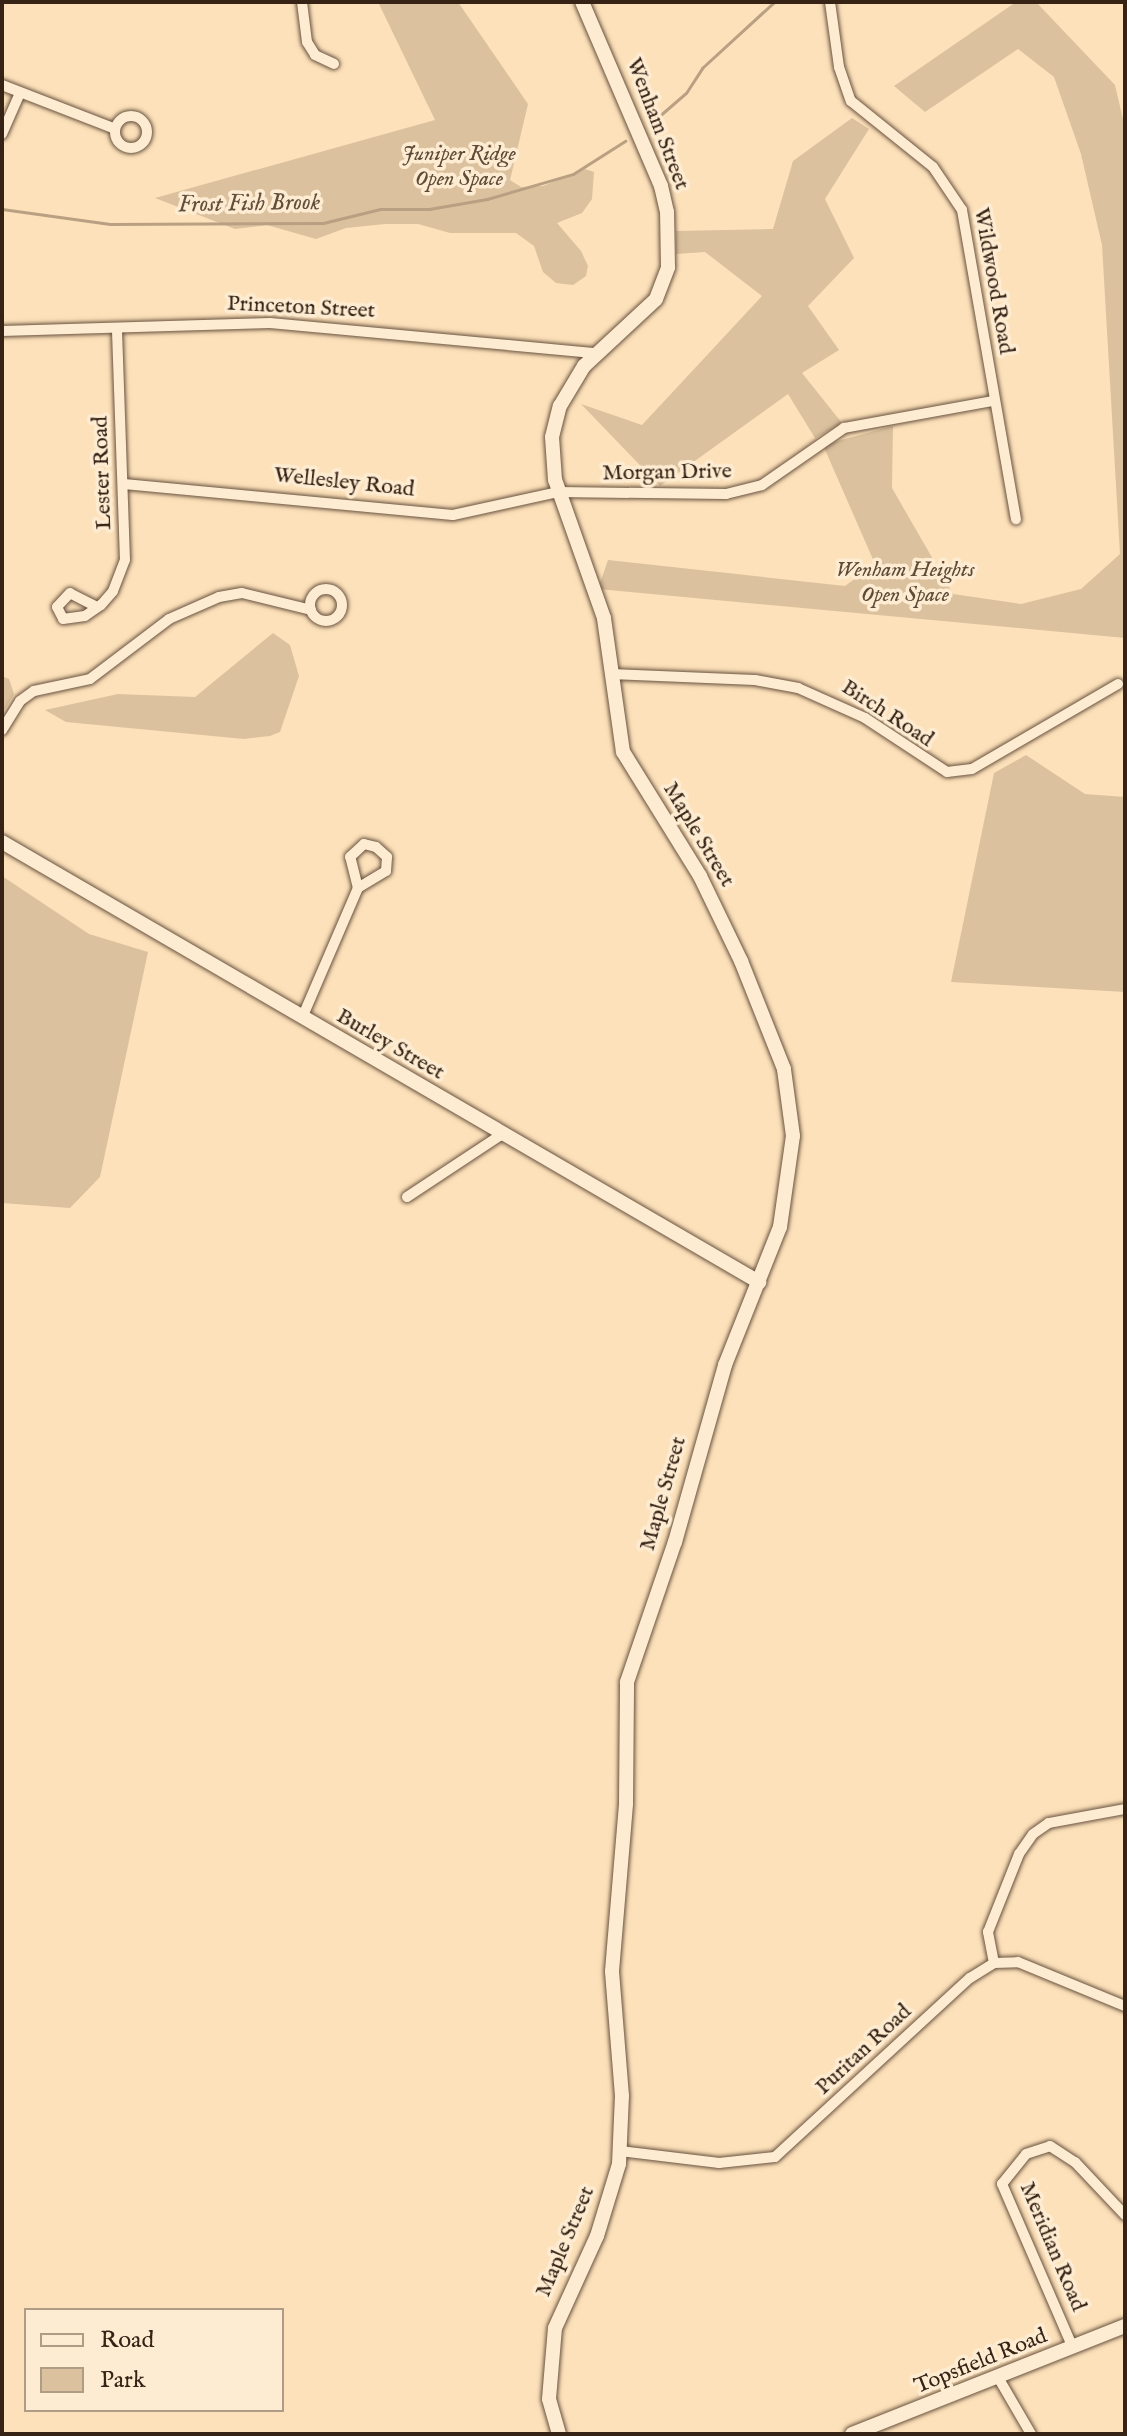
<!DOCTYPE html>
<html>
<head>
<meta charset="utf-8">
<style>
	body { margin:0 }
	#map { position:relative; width:1127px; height:2436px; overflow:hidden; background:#fde1ba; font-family:"IM FELL English",serif }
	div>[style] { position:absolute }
	.green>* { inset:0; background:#dbc19e }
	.stream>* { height:3px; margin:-1.5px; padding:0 1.5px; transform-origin:1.5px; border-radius:1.5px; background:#b9a082 }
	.roads { filter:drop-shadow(0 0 2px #68523f) drop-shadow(0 0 2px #68523f) }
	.street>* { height:10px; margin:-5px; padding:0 5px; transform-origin:5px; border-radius:5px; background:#feecd2 }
	.street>.ring { margin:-5px; padding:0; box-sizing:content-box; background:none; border:10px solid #feecd2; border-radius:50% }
	.secondary>* { height:14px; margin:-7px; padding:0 7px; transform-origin:7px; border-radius:7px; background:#feecd2 }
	span { translate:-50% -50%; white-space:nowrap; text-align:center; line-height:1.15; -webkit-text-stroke:7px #feecd2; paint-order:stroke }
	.street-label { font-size:22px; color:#362316 }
	.park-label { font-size:22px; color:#5f4a38; font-style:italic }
	.water-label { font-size:24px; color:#644f3c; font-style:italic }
	.frame { position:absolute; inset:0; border:4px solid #362316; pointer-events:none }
	.legend { position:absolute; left:24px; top:2308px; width:260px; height:104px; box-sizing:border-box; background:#feecd2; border:2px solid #ae9c87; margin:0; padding:10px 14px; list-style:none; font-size:24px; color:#362316 }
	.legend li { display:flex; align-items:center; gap:16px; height:40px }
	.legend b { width:40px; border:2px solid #ae9c87 }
</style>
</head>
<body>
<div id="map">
	<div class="green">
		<i style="clip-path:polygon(378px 2px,458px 2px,528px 104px,510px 180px,521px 187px,543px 186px,585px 169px,594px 172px,592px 199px,582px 213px,557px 223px,581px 251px,588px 266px,586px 276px,573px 285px,556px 283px,543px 272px,534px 246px,516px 233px,450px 233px,418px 224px,385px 224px,346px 228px,316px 239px,267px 225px,235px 229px,155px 198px,435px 120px)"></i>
		<i style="clip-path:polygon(1016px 2px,1036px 2px,1115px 85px,1125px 128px,1125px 638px,598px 589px,608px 560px,845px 586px,875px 564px,823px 445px,893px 426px,892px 488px,953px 594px,1021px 604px,1081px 589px,1120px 554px,1102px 245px,1081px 154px,1054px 77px,1018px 49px,925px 112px,894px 86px)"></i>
		<i style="clip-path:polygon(852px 118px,869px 129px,825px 199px,854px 258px,808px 306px,839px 350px,802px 373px,842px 423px,815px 438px,788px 394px,660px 486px,581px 404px,642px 425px,762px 296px,705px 252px,676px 254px,676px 231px,773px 229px,793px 161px)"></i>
		<i style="clip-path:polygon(273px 633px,290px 645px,299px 676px,280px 732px,270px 736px,244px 739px,66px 722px,45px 710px,118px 694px,195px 697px)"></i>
		<i style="clip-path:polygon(2px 676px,9px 679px,14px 694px,2px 714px)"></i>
		<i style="clip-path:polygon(1026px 755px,1085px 794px,1125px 797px,1125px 992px,951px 982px,994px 773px)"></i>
		<i style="clip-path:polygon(2px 876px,89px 934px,148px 952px,100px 1177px,70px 1208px,2px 1203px)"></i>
	</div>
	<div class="stream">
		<i style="left:657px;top:118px;width:38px;rotate:-41deg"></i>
		<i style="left:686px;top:93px;width:30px;rotate:-57deg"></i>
		<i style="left:702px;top:68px;width:98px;rotate:-42.5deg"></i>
		<i style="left:2px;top:209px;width:109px;rotate:7.9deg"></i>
		<i style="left:110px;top:224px;width:213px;rotate:-0.3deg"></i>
		<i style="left:323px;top:223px;width:59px;rotate:-13.8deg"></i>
		<i style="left:380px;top:209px;width:49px"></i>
		<i style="left:429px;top:209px;width:59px;rotate:-9.8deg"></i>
		<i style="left:487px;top:199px;width:90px;rotate:-16.2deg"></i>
		<i style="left:573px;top:174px;width:62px;rotate:-32.4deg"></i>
	</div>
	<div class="roads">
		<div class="street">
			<i style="left:302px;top:2px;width:40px;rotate:82.9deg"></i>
			<i style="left:307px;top:42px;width:15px;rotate:58deg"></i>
			<i style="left:315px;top:55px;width:21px;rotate:25deg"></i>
			<i style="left:830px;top:2px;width:66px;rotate:82.1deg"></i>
			<i style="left:839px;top:67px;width:36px;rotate:71deg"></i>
			<i style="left:851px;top:101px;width:105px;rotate:38.8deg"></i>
			<i style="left:933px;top:167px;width:52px;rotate:56deg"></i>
			<i style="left:962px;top:210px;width:314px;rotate:80.1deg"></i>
			<i style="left:2px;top:85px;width:119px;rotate:21.2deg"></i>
			<i class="ring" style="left:115px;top:116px;width:22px;height:22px"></i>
			<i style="left:2px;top:134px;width:45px;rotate:-66.3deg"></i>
			<i style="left:2px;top:331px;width:268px;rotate:-1.7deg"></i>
			<i style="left:270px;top:323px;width:327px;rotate:5.3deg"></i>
			<i style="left:124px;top:484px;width:330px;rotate:5.4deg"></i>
			<i style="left:453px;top:515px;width:107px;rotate:-12.4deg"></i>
			<i style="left:558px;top:492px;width:168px;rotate:0.7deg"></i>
			<i style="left:726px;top:494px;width:37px;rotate:-14deg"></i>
			<i style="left:762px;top:485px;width:100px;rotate:-34.8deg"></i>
			<i style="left:844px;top:428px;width:151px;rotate:-10.3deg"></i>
			<i class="ring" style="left:310px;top:589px;width:22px;height:22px"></i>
			<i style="left:97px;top:607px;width:30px;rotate:-153deg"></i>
			<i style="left:70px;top:593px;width:19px;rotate:133deg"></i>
			<i style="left:57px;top:607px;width:13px;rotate:63deg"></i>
			<i style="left:63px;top:619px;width:22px;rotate:-8deg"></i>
			<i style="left:85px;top:616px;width:19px;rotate:-35deg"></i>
			<i style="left:101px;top:605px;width:18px;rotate:-49deg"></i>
			<i style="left:113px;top:591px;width:33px;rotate:-69deg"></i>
			<i style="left:125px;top:560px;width:232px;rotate:-92deg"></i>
			<i style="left:611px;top:674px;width:144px;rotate:2.4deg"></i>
			<i style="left:755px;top:680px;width:44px;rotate:10.5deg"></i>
			<i style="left:798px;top:688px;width:73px;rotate:24.1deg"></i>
			<i style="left:865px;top:718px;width:98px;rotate:33.4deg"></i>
			<i style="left:947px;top:772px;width:25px;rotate:-7deg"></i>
			<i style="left:972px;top:769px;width:169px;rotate:-30.2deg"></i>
			<i style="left:2px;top:730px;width:34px;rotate:-58deg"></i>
			<i style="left:20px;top:701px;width:17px;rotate:-36deg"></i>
			<i style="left:34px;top:691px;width:57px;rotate:-12.1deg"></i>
			<i style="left:90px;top:679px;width:99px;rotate:-37.2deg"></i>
			<i style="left:169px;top:619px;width:55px;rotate:-23.7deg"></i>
			<i style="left:219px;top:597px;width:23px;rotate:-10deg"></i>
			<i style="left:242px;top:593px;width:71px;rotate:13.8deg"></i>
			<i style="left:302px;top:1018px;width:142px;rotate:-66.7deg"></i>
			<i style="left:358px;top:888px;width:32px;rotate:-104deg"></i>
			<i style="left:350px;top:857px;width:19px;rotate:-43deg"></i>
			<i style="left:364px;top:844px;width:12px;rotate:14deg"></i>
			<i style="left:376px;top:847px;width:15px;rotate:42deg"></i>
			<i style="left:387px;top:857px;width:14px;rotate:94deg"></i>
			<i style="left:386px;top:871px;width:33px;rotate:149deg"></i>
			<i style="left:407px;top:1197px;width:113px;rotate:-33.4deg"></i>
			<i style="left:994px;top:1963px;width:32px;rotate:-101deg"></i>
			<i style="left:988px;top:1932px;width:84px;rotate:-68.3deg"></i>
			<i style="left:1019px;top:1854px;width:24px;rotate:-55deg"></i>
			<i style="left:1033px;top:1834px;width:19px;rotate:-35deg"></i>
			<i style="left:1049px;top:1823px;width:77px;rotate:-10.4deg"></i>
			<i style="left:620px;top:2151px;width:100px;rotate:6.9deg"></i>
			<i style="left:719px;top:2163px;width:56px;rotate:-6.1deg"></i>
			<i style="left:775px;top:2157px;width:265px;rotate:-42.6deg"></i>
			<i style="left:970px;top:1978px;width:28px;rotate:-32deg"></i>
			<i style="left:994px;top:1963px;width:24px;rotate:-2deg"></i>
			<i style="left:1018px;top:1962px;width:116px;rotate:22.4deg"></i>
			<i style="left:1073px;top:2348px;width:179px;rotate:-113.4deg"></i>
			<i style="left:1002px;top:2184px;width:38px;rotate:-51deg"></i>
			<i style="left:1026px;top:2154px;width:25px;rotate:-18deg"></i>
			<i style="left:1050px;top:2146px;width:30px;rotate:33deg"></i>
			<i style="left:1075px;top:2162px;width:73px;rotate:46.7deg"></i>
			<i style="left:999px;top:2379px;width:64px;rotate:59.8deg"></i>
		</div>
		<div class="secondary">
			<i style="left:2px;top:842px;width:876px;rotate:30.17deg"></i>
			<i style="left:559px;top:2434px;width:36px;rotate:-106deg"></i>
			<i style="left:549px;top:2399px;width:71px;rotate:-85.2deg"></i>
			<i style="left:555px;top:2328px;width:101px;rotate:-65.5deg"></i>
			<i style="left:597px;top:2236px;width:75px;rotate:-73deg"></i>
			<i style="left:619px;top:2164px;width:68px;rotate:-87.5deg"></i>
			<i style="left:622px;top:2096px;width:125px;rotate:-94.6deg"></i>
			<i style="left:612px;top:1971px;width:169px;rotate:-85.2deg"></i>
			<i style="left:626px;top:1803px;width:121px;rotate:-89.5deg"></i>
			<i style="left:627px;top:1682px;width:148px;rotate:-71.1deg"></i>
			<i style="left:675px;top:1542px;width:184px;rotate:-74.2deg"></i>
			<i style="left:725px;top:1365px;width:149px;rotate:-68.3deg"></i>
			<i style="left:780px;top:1227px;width:92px;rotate:-81.9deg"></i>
			<i style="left:793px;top:1136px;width:68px;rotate:-97.7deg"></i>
			<i style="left:784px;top:1069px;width:116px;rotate:-111.7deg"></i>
			<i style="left:741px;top:961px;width:94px;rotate:-115.8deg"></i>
			<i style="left:700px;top:876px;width:146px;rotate:-121.8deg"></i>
			<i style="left:623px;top:752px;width:135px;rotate:-98.1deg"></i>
			<i style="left:604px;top:618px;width:146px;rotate:-109.5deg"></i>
			<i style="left:555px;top:480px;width:43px;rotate:-94deg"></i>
			<i style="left:552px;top:437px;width:32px;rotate:-76deg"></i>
			<i style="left:560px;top:406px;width:47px;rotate:-59deg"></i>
			<i style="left:584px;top:366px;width:98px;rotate:-42.9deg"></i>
			<i style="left:656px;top:299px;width:34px;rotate:-69deg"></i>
			<i style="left:668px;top:267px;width:55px;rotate:-91deg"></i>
			<i style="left:667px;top:212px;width:27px;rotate:-103deg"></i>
			<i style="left:661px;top:186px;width:200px;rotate:-113.2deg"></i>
			<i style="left:852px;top:2434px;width:294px;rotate:-21.6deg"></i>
		</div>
	</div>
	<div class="street-label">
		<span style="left:657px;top:124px;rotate:69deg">Wenham Street</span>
		<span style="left:993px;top:281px;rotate:80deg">Wildwood Road</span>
		<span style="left:301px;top:308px;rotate:3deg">Princeton Street</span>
		<span style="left:103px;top:473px;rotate:-92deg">Lester Road</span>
		<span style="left:667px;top:473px;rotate:-1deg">Morgan Drive</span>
		<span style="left:344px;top:483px;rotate:6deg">Wellesley Road</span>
		<span style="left:887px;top:714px;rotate:33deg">Birch Road</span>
		<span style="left:698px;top:835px;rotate:59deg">Maple Street</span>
		<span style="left:390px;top:1045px;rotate:30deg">Burley Street</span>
		<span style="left:664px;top:1494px;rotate:-74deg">Maple Street</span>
		<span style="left:864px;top:2050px;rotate:-43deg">Puritan Road</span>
		<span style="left:566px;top:2242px;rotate:-67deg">Maple Street</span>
		<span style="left:1052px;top:2247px;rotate:67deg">Meridian Road</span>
		<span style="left:981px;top:2362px;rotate:-22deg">Topsfield Road</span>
	</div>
	<div class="park-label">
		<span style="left:459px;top:167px">Juniper Ridge<br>Open Space</span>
		<span style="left:905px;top:583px">Wenham Heights<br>Open Space</span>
	</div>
	<div class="water-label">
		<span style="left:249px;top:204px;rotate:-1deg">Frost Fish Brook</span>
	</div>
	<div class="frame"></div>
	<ul class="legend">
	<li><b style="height:10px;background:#feecd2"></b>Road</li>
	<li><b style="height:22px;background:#dbc19e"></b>Park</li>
	</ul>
</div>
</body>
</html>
